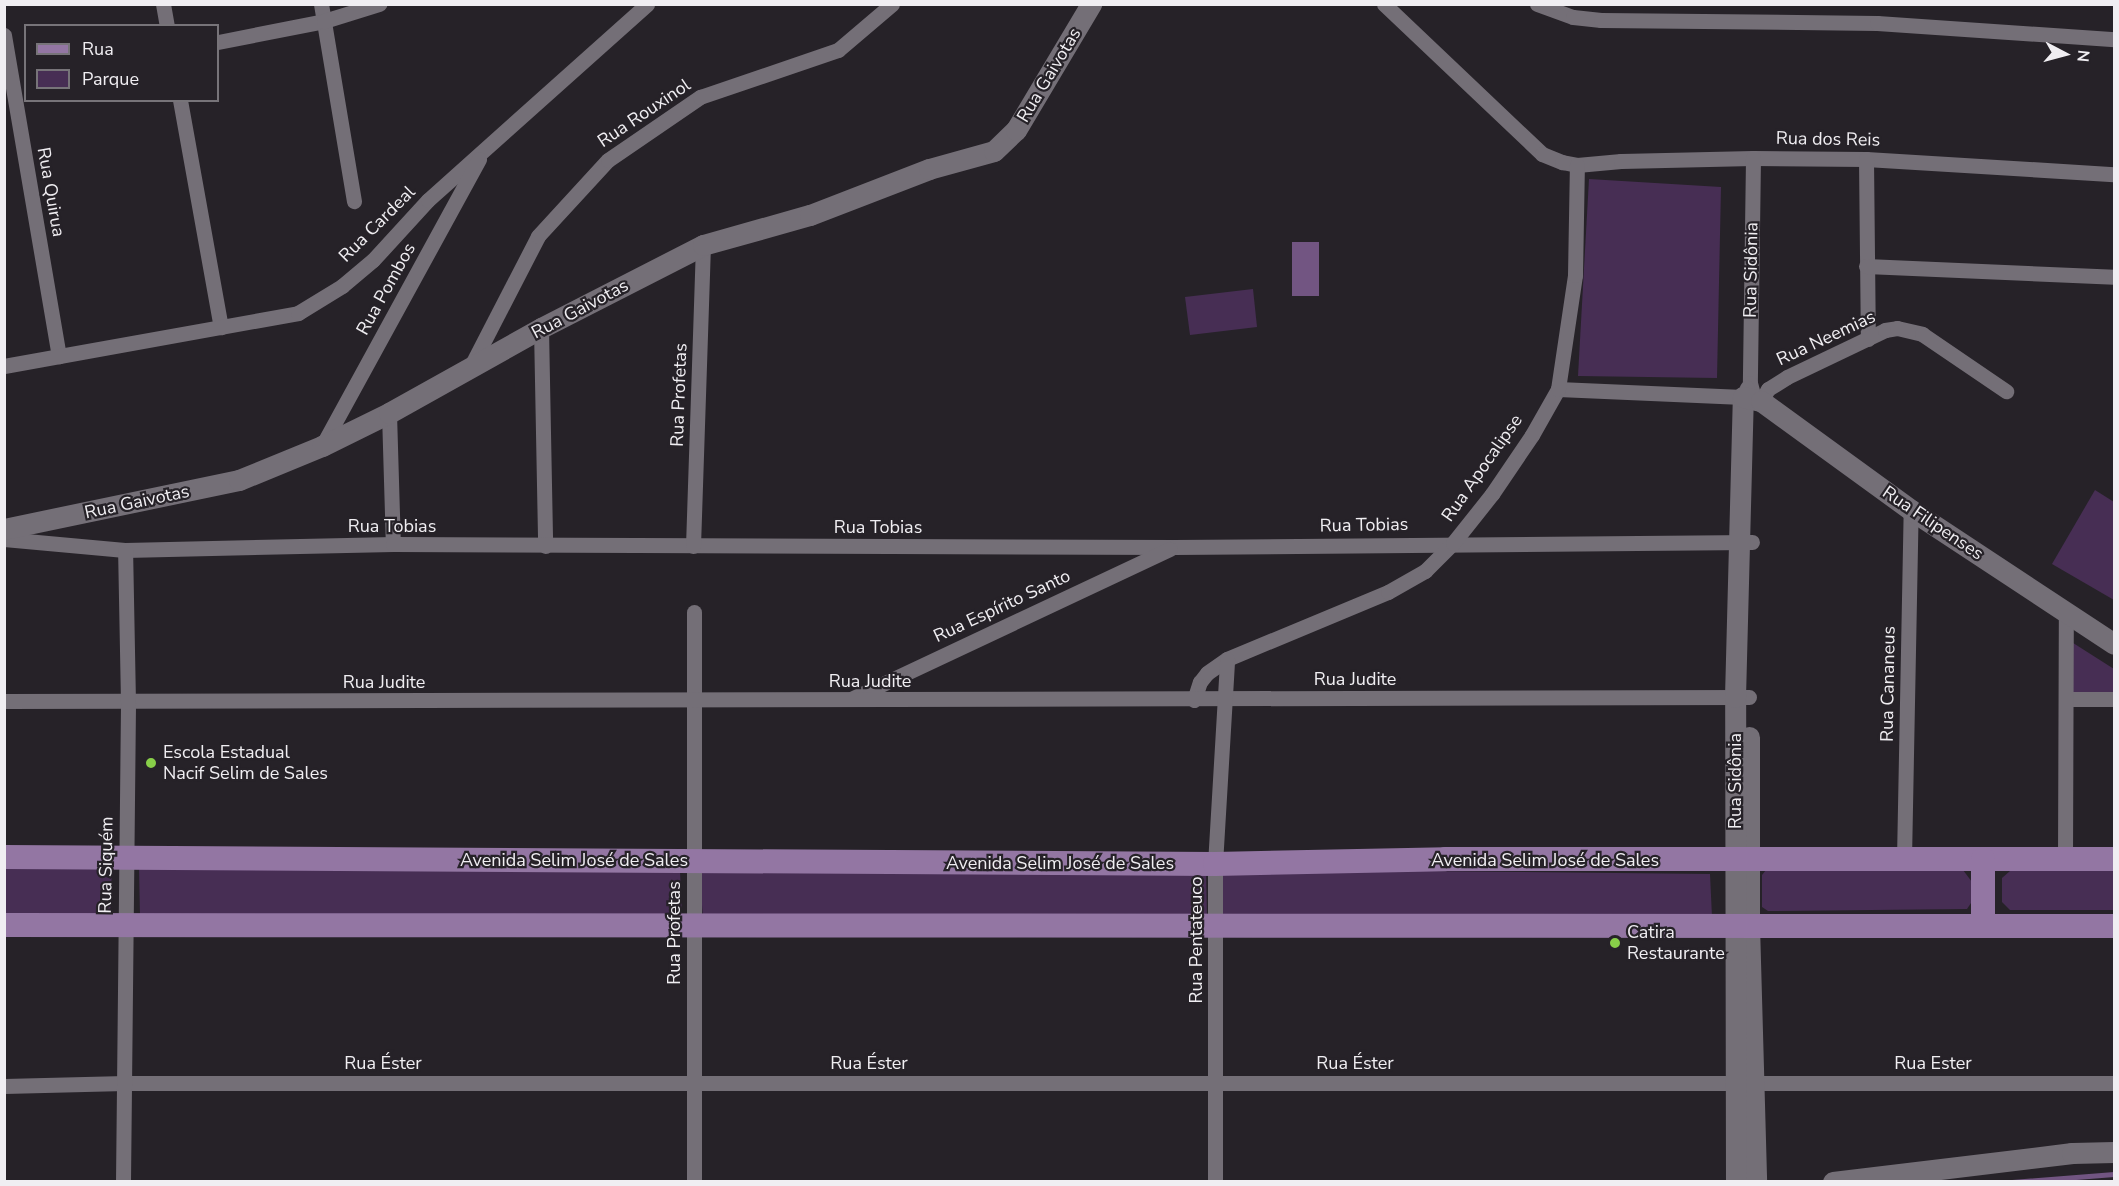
<!DOCTYPE html>
<html>
<head>
<meta charset="utf-8">
<style>
	body { margin:0 }
	#map { position:relative; width:2119px; height:1186px; overflow:hidden; background:#262228; font-family:"Nunito Sans",sans-serif }
	div>[style] { position:absolute }
	.green>* { inset:0; background:#472e54 }
	.water>* { inset:0; background:#725582 }
	.stream>* { height:4.5px; margin:-2.25px; padding:0 2.25px; transform-origin:2.25px; border-radius:2.25px; background:#725582 }
	.street>* { height:15px; margin:-7.5px; padding:0 7.5px; transform-origin:7.5px; border-radius:7.5px; background:#746f77 }
	.secondary>* { height:21px; margin:-10.5px; padding:0 10.5px; transform-origin:10.5px; border-radius:10.5px; background:#746f77 }
	.primary>* { height:24px; margin:-12px; padding:0 12px; transform-origin:12px; border-radius:12px; background:#9376a3 }
	.dots>* { width:16px; height:16px; translate:-50% -50%; box-sizing:border-box; border:3px solid #262228; border-radius:50% }
	span { translate:-50% -50%; white-space:nowrap; text-align:center; line-height:1.15; -webkit-text-stroke:4.5px #262228; paint-order:stroke }
	.street-label { font-size:18px; color:#f0eef2 }
	.poi-label { font-size:18px; color:#f0eef2 }
	.left { translate:0 -50%; text-align:left }
	.frame { position:absolute; inset:0; border:6px solid #f0eef2; pointer-events:none }
	.legend { position:absolute; left:24px; top:24px; width:195px; height:78px; box-sizing:border-box; background:#262228; border:2px solid #777479; margin:0; padding:8px 10px; list-style:none; font-size:18px; color:#f0eef2 }
	.legend li { display:flex; align-items:center; gap:12px; height:30px }
	.legend b { width:30px; border:2px solid #777479 }
	.north { position:absolute; left:2035px; top:24px; width:60px; height:60px; -webkit-text-stroke:4px #262228; paint-order:stroke; rotate:96deg; font-size:16px; font-weight:700; line-height:24px; text-align:center; color:#f0eef2 }
	.north::after { content:''; display:block; margin:auto; width:21px; height:27px; background:#f0eef2; clip-path:polygon(50% 0,100% 100%,50% 72%,0 100%) }
</style>
</head>
<body>
<div id="map">
	<div class="green">
		<i style="clip-path:polygon(1589px 179px,1721px 187px,1717px 378px,1578px 376px)"></i>
		<i style="clip-path:polygon(1253px 289px,1257px 327px,1190px 335px,1185px 297px)"></i>
		<i style="clip-path:polygon(2095px 490px,2114px 502px,2114px 600px,2052px 564px)"></i>
		<i style="clip-path:polygon(2059px 634px,2114px 669px,2114px 696px,2060px 693px)"></i>
		<i style="clip-path:polygon(139px 866px,680px 871px,682px 917px,140px 916px)"></i>
		<i style="clip-path:polygon(5px 867px,112px 868px,110px 916px,5px 916px)"></i>
		<i style="clip-path:polygon(699px 868px,1206px 871px,1207px 918px,703px 918px)"></i>
		<i style="clip-path:polygon(1222px 869px,1710px 874px,1712px 917px,1223px 918px)"></i>
		<i style="clip-path:polygon(1766px 870px,1963px 870px,1972px 882px,1971px 903px,1967px 909px,1768px 911px,1762px 907px,1762px 875px)"></i>
		<i style="clip-path:polygon(2114px 870px,2114px 910px,2010px 910px,2002px 902px,2002px 878px,2010px 871px)"></i>
	</div>
	<div class="water">
		<i style="clip-path:polygon(1292px 242px,1319px 242px,1319px 296px,1292px 296px)"></i>
	</div>
	<div class="stream">
		<i style="left:2012px;top:1182px;width:102px;rotate:-4.5deg"></i>
	</div>
	<div class="street">
		<i style="left:163px;top:4px;width:22px;rotate:80deg"></i>
		<i style="left:321px;top:4px;width:200px;rotate:80.5deg"></i>
		<i style="left:1384px;top:4px;width:218px;rotate:43.5deg"></i>
		<i style="left:1542px;top:154px;width:22px;rotate:22deg"></i>
		<i style="left:1562px;top:162px;width:15px;rotate:11deg"></i>
		<i style="left:1577px;top:165px;width:44px;rotate:-5.2deg"></i>
		<i style="left:1621px;top:161px;width:132px;rotate:-1.3deg"></i>
		<i style="left:1753px;top:158px;width:113px;rotate:0.5deg"></i>
		<i style="left:1866px;top:159px;width:248px;rotate:3.5deg"></i>
		<i style="left:1537px;top:4px;width:38px;rotate:20deg"></i>
		<i style="left:1573px;top:17px;width:28px;rotate:6deg"></i>
		<i style="left:1601px;top:20px;width:276px;rotate:0.6deg"></i>
		<i style="left:1877px;top:23px;width:238px;rotate:3.9deg"></i>
		<i style="left:4px;top:35px;width:326px;rotate:80.3deg"></i>
		<i style="left:218px;top:42px;width:108px;rotate:-11.2deg"></i>
		<i style="left:324px;top:21px;width:58px;rotate:-17.2deg"></i>
		<i style="left:180px;top:100px;width:231px;rotate:79.8deg"></i>
		<i style="left:1753px;top:158px;width:225px;rotate:90.8deg"></i>
		<i style="left:1750px;top:383px;width:16px;rotate:75deg"></i>
		<i style="left:1866px;top:159px;width:180px;rotate:89.4deg"></i>
		<i style="left:1866px;top:266px;width:248px;rotate:2.5deg"></i>
		<i style="left:541px;top:328px;width:218px;rotate:88.9deg"></i>
		<i style="left:4px;top:366px;width:299px;rotate:-10.2deg"></i>
		<i style="left:298px;top:313px;width:52px;rotate:-31.5deg"></i>
		<i style="left:342px;top:286px;width:40px;rotate:-40deg"></i>
		<i style="left:373px;top:260px;width:81px;rotate:-47.5deg"></i>
		<i style="left:428px;top:200px;width:294px;rotate:-41.8deg"></i>
		<i style="left:470px;top:368px;width:148px;rotate:-62.7deg"></i>
		<i style="left:538px;top:236px;width:103px;rotate:-47.4deg"></i>
		<i style="left:608px;top:160px;width:112px;rotate:-34.4deg"></i>
		<i style="left:700px;top:97px;width:146px;rotate:-18.8deg"></i>
		<i style="left:838px;top:50px;width:71px;rotate:-40.4deg"></i>
		<i style="left:1558px;top:389px;width:185px;rotate:2.5deg"></i>
		<i style="left:1743px;top:397px;width:10px;rotate:-66deg"></i>
		<i style="left:1761px;top:401px;width:14px;rotate:-60deg"></i>
		<i style="left:1768px;top:389px;width:22px;rotate:-32deg"></i>
		<i style="left:1787px;top:377px;width:109px;rotate:-25.6deg"></i>
		<i style="left:1885px;top:330px;width:12px;rotate:-9deg"></i>
		<i style="left:1897px;top:328px;width:26px;rotate:13deg"></i>
		<i style="left:1922px;top:334px;width:102px;rotate:34.2deg"></i>
		<i style="left:389px;top:413px;width:131px;rotate:88.3deg"></i>
		<i style="left:322px;top:446px;width:327px;rotate:-61.3deg"></i>
		<i style="left:4px;top:539px;width:121px;rotate:5.2deg"></i>
		<i style="left:125px;top:550px;width:268px;rotate:-1.3deg"></i>
		<i style="left:393px;top:544px;width:781px;rotate:0.22deg"></i>
		<i style="left:1174px;top:547px;width:578px;rotate:-0.5deg"></i>
		<i style="left:693px;top:546px;width:301px;rotate:-88.1deg"></i>
		<i style="left:694px;top:612px;width:570px;rotate:90deg"></i>
		<i style="left:853px;top:698px;width:350px;rotate:-25.2deg"></i>
		<i style="left:2067px;top:699px;width:47px"></i>
		<i style="left:1194px;top:700px;width:19px;rotate:-72deg"></i>
		<i style="left:1200px;top:682px;width:11px;rotate:-52deg"></i>
		<i style="left:1207px;top:673px;width:24px;rotate:-35deg"></i>
		<i style="left:1227px;top:659px;width:174px;rotate:-22.6deg"></i>
		<i style="left:1388px;top:592px;width:43px;rotate:-29.6deg"></i>
		<i style="left:1425px;top:571px;width:40px;rotate:-45deg"></i>
		<i style="left:1453px;top:543px;width:63px;rotate:-51.5deg"></i>
		<i style="left:1492px;top:494px;width:71px;rotate:-55.9deg"></i>
		<i style="left:1532px;top:435px;width:53px;rotate:-60.5deg"></i>
		<i style="left:1558px;top:389px;width:115px;rotate:-81.5deg"></i>
		<i style="left:1575px;top:275px;width:110px;rotate:-89deg"></i>
		<i style="left:4px;top:701px;width:1745px;rotate:-0.13deg"></i>
		<i style="left:1904px;top:859px;width:349px;rotate:-88.9deg"></i>
		<i style="left:2065px;top:859px;width:249px;rotate:-89.8deg"></i>
		<i style="left:4px;top:1086px;width:121px;rotate:-1.4deg"></i>
		<i style="left:125px;top:1083px;width:1989px"></i>
		<i style="left:123px;top:1182px;width:480px;rotate:-89.4deg"></i>
		<i style="left:128px;top:702px;width:152px;rotate:-91.1deg"></i>
		<i style="left:1215px;top:1182px;width:318px;rotate:-90deg"></i>
		<i style="left:1215px;top:864px;width:205px;rotate:-86.6deg"></i>
	</div>
	<div class="secondary">
		<i style="left:4px;top:529px;width:240px;rotate:-11.8deg"></i>
		<i style="left:239px;top:480px;width:90px;rotate:-22.3deg"></i>
		<i style="left:322px;top:446px;width:75px;rotate:-26.2deg"></i>
		<i style="left:389px;top:413px;width:174px;rotate:-29.2deg"></i>
		<i style="left:541px;top:328px;width:182px;rotate:-27.1deg"></i>
		<i style="left:703px;top:245px;width:111px;rotate:-15.7deg"></i>
		<i style="left:810px;top:215px;width:128px;rotate:-21.1deg"></i>
		<i style="left:929px;top:169px;width:67px;rotate:-15.5deg"></i>
		<i style="left:994px;top:151px;width:30px;rotate:-44deg"></i>
		<i style="left:1016px;top:130px;width:147px;rotate:-59.2deg"></i>
		<i style="left:1749px;top:737px;width:188px;rotate:90deg"></i>
		<i style="left:1749px;top:925px;width:257px;rotate:88.4deg"></i>
		<i style="left:1736px;top:1182px;width:485px;rotate:-90.1deg"></i>
		<i style="left:1735px;top:697px;width:300px;rotate:-88.5deg"></i>
		<i style="left:1743px;top:397px;width:18px;rotate:13deg"></i>
		<i style="left:1761px;top:401px;width:185px;rotate:36deg"></i>
		<i style="left:1911px;top:510px;width:243px;rotate:33.4deg"></i>
		<i style="left:1833px;top:1182px;width:241px;rotate:-6.9deg"></i>
		<i style="left:2072px;top:1153px;width:42px;rotate:-1.4deg"></i>
	</div>
	<div class="primary">
		<i style="left:4px;top:857px;width:1211px;rotate:0.33deg"></i>
		<i style="left:1215px;top:864px;width:230px;rotate:-1.2deg"></i>
		<i style="left:1445px;top:859px;width:669px"></i>
		<i style="left:1983px;top:859px;width:67px;rotate:90deg"></i>
		<i style="left:4px;top:925px;width:2110px;rotate:0.03deg"></i>
	</div>
	<div class="dots">
		<i style="left:151px;top:763px;background:#88cf49"></i>
		<i style="left:1615px;top:943px;background:#88cf49"></i>
	</div>
	<div class="street-label">
		<span style="left:1049px;top:75px;rotate:-59deg">Rua Gaivotas</span>
		<span style="left:644px;top:113px;rotate:-34deg">Rua Rouxinol</span>
		<span style="left:1828px;top:139px;rotate:1deg">Rua dos Reis</span>
		<span style="left:51px;top:192px;rotate:80deg">Rua Quirua</span>
		<span style="left:377px;top:224px;rotate:-45deg">Rua Cardeal</span>
		<span style="left:1751px;top:270px;rotate:-89deg">Rua Sidônia</span>
		<span style="left:386px;top:289px;rotate:-61deg">Rua Pombos</span>
		<span style="left:580px;top:309px;rotate:-28deg">Rua Gaivotas</span>
		<span style="left:1826px;top:338px;rotate:-25deg">Rua Neemias</span>
		<span style="left:679px;top:395px;rotate:-88deg">Rua Profetas</span>
		<span style="left:1482px;top:468px;rotate:-55deg">Rua Apocalipse</span>
		<span style="left:137px;top:502px;rotate:-12deg">Rua Gaivotas</span>
		<span style="left:1933px;top:523px;rotate:34deg">Rua Filipenses</span>
		<span style="left:1364px;top:525px;rotate:-1deg">Rua Tobias</span>
		<span style="left:392px;top:526px">Rua Tobias</span>
		<span style="left:878px;top:527px">Rua Tobias</span>
		<span style="left:1002px;top:606px;rotate:-25deg">Rua Espírito Santo</span>
		<span style="left:1355px;top:679px">Rua Judite</span>
		<span style="left:870px;top:681px">Rua Judite</span>
		<span style="left:384px;top:682px">Rua Judite</span>
		<span style="left:1888px;top:684px;rotate:-89deg">Rua Cananeus</span>
		<span style="left:1735px;top:781px;rotate:-90deg">Rua Sidônia</span>
		<span style="left:574px;top:860px">Avenida Selim José de Sales</span>
		<span style="left:1545px;top:860px">Avenida Selim José de Sales</span>
		<span style="left:1060px;top:863px">Avenida Selim José de Sales</span>
		<span style="left:106px;top:865px;rotate:-89deg">Rua Siquém</span>
		<span style="left:674px;top:933px;rotate:-90deg">Rua Profetas</span>
		<span style="left:1196px;top:940px;rotate:-90deg">Rua Pentateuco</span>
		<span style="left:383px;top:1063px">Rua Éster</span>
		<span style="left:869px;top:1063px">Rua Éster</span>
		<span style="left:1355px;top:1063px">Rua Éster</span>
		<span style="left:1933px;top:1063px">Rua Ester</span>
	</div>
	<div class="poi-label">
		<span class="left" style="left:163px;top:763px">Escola Estadual<br>Nacif Selim de Sales</span>
		<span class="left" style="left:1627px;top:943px">Catira<br>Restaurante</span>
	</div>
	<div class="frame"></div>
	<ul class="legend">
	<li><b style="height:8px;background:#9376a3"></b>Rua</li>
	<li><b style="height:16px;background:#472e54"></b>Parque</li>
	</ul>
	<div class="north">N</div>
</div>
</body>
</html>
